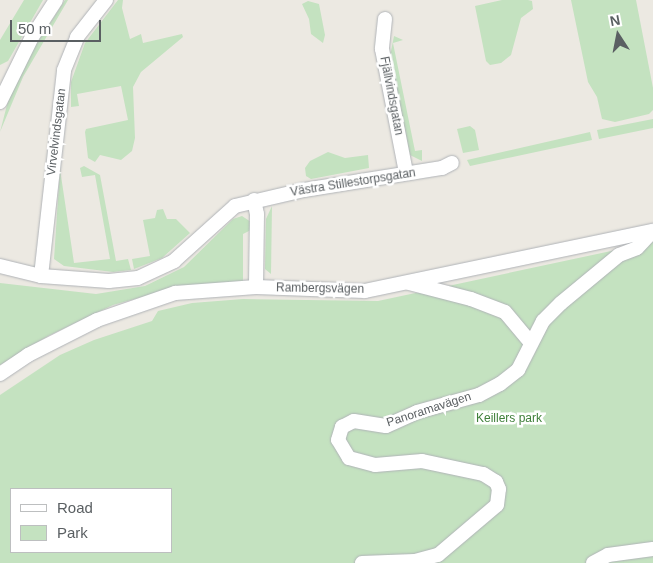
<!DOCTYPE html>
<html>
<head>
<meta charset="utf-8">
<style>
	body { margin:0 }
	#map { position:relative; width:653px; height:563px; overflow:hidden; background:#ece9e2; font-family:Arial,sans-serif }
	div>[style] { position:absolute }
	.green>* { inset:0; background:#c4e2c0 }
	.roads { filter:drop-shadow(0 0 1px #b0b3b7) drop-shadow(0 0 1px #b0b3b7) }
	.minor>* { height:14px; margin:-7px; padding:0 7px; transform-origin:7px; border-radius:7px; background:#fff }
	span { translate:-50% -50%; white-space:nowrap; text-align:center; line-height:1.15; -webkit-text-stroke:5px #fff; paint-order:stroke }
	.street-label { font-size:12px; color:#5a5f62 }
	.park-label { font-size:12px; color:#40803b }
	.legend { position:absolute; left:10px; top:488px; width:162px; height:65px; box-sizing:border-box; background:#fff; border:1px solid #bdbfc0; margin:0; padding:6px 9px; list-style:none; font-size:15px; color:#5a5f62 }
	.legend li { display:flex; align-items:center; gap:10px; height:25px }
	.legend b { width:25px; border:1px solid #bdbfc0 }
	.north { position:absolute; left:593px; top:10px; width:50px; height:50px; -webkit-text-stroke:4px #fff; paint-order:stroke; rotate:349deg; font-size:14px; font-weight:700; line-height:20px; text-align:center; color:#5a5f62 }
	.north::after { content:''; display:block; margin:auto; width:18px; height:22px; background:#5a5f62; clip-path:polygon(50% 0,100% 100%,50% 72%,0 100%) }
	.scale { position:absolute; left:10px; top:20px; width:91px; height:22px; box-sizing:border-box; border:2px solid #5a5f62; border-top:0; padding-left:6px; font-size:15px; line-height:18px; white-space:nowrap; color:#5a5f62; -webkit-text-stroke:4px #fff; paint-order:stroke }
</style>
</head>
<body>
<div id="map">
	<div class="green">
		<i style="clip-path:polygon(24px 0,43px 0,8px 61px,0 65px,0 40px)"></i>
		<i style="clip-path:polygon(65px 0,68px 0,23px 77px,0 132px,8px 101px,30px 54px)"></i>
		<i style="clip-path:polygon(118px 0,123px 0,122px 8px,130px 39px,141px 34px,143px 43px,182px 34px,183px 37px,141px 72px,133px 87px,135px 138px,132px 151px,121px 160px,100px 155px,95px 162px,88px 158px,85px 132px,86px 129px,128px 120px,121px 86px,77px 94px,79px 106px,71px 107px,71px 82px,85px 43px)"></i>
		<i style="clip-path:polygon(502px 0,528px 0,532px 1px,533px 9px,521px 18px,511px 55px,501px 63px,490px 65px,486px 61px,475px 6px)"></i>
		<i style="clip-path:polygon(571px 0,636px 0,653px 88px,653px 110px,649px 114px,615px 122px,602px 119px,597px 97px,588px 82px)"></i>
		<i style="clip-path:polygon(308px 1px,319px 4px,325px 35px,323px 43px,311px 34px,309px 19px,302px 4px)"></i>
		<i style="clip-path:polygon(394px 36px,403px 40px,393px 43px,415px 151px,422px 150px,422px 161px,410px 155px,390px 56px)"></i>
		<i style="clip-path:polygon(653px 119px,653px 128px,599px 139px,597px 130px)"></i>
		<i style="clip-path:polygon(470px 126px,475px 130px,479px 150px,463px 153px,457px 129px)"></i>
		<i style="clip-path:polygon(590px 132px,592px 140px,470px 166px,467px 160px)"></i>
		<i style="clip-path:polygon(328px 152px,345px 158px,368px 155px,369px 168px,311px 179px,306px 176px,305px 168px,310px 161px)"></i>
		<i style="clip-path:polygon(84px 166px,100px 175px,116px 261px,128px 259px,131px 270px,113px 272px,64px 266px,54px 259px,60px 169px,74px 263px,110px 259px,95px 175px,82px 177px,80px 168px)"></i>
		<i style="clip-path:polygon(272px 206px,271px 274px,265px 269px,266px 219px)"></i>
		<i style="clip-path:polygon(163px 209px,167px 219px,176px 219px,190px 233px,162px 258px,134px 269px,132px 259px,150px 256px,143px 220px,155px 218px,157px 210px)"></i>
		<i style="clip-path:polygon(242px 216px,251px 222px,253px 229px,243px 234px,243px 281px,167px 290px,113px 305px,48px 336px,0 365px,0 283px,96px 294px,145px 286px,184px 267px,233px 219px)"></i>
		<i style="clip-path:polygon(evenodd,653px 242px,653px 563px,0 563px,0 395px,60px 355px,94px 340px,152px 321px,158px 311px,192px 303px,243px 299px,378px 301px,653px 242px,11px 489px,171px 489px,171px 552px,11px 552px,11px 489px)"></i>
	</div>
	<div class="roads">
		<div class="minor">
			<i style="left:385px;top:19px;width:30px;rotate:96deg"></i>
			<i style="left:382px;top:49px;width:126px;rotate:79deg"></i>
			<i style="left:0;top:102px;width:72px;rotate:-63.8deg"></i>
			<i style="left:32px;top:37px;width:44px;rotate:-57deg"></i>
			<i style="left:254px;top:200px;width:14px;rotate:78deg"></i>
			<i style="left:257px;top:214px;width:73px;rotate:90.8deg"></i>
			<i style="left:0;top:266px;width:42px;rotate:13.7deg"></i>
			<i style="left:41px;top:276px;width:68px;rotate:4.2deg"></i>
			<i style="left:109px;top:281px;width:29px;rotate:-6deg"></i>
			<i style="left:138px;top:278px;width:40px;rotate:-25deg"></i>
			<i style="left:174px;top:261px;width:82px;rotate:-42deg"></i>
			<i style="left:235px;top:206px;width:71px;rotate:-13.1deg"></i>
			<i style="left:304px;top:190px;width:140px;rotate:-9.1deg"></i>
			<i style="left:442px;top:168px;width:11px;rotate:-27deg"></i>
			<i style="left:41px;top:276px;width:207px;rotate:-83.6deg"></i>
			<i style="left:64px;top:70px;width:35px;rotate:-68deg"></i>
			<i style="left:77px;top:37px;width:47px;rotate:-51.9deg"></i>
			<i style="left:409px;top:283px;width:64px;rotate:14.5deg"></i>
			<i style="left:471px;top:299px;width:36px;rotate:21deg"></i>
			<i style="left:505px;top:312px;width:40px;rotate:50deg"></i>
			<i style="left:0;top:374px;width:34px;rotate:-34deg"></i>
			<i style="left:28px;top:355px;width:77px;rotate:-26.9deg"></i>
			<i style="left:97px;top:320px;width:83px;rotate:-19.1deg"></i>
			<i style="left:175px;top:293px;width:81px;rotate:-4.2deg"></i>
			<i style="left:256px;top:287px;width:109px;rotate:2.1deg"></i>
			<i style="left:365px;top:291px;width:294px;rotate:-11.8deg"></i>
			<i style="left:362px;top:563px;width:53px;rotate:-2.2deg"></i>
			<i style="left:415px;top:561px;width:24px;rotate:-15deg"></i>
			<i style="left:438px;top:555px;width:77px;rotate:-40.3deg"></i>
			<i style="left:497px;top:505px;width:16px;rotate:-83deg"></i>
			<i style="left:499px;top:489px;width:8px;rotate:-113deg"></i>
			<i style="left:496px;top:482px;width:15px;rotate:-148deg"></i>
			<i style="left:483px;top:474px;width:62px;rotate:-168deg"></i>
			<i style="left:422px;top:461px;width:47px;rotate:175.1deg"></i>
			<i style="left:375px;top:465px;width:27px;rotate:-165deg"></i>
			<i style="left:349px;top:458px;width:21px;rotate:-121deg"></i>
			<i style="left:338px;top:440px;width:14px;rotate:-73deg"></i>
			<i style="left:342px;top:427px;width:13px;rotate:-27deg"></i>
			<i style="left:354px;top:421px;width:32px;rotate:9deg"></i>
			<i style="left:386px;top:426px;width:34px;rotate:-24deg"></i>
			<i style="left:417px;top:412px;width:64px;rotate:-15.3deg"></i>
			<i style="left:479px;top:395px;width:24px;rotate:-28deg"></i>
			<i style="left:500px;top:384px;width:23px;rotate:-38deg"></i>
			<i style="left:518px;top:370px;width:55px;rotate:-63deg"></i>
			<i style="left:543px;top:321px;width:25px;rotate:-45deg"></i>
			<i style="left:561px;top:303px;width:75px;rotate:-39.6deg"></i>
			<i style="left:619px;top:255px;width:19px;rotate:-21deg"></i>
			<i style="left:637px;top:248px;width:23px;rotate:-47deg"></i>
			<i style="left:593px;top:563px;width:17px;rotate:-28deg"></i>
			<i style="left:608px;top:555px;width:45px;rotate:-7.6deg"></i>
		</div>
	</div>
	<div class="street-label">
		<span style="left:391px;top:96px;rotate:79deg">Fjällvindsgatan</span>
		<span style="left:57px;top:132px;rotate:-83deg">Virvelvindsgatan</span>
		<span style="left:353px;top:183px;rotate:-9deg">Västra Stillestorpsgatan</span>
		<span style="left:320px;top:289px;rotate:1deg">Rambergsvägen</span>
		<span style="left:429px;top:410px;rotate:-18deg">Panoramavägen</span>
	</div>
	<div class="park-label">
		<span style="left:509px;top:419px">Keillers park</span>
	</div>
	<ul class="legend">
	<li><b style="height:6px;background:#fff"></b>Road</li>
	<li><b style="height:14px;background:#c4e2c0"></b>Park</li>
	</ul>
	<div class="north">N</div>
	<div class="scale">50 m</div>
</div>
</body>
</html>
